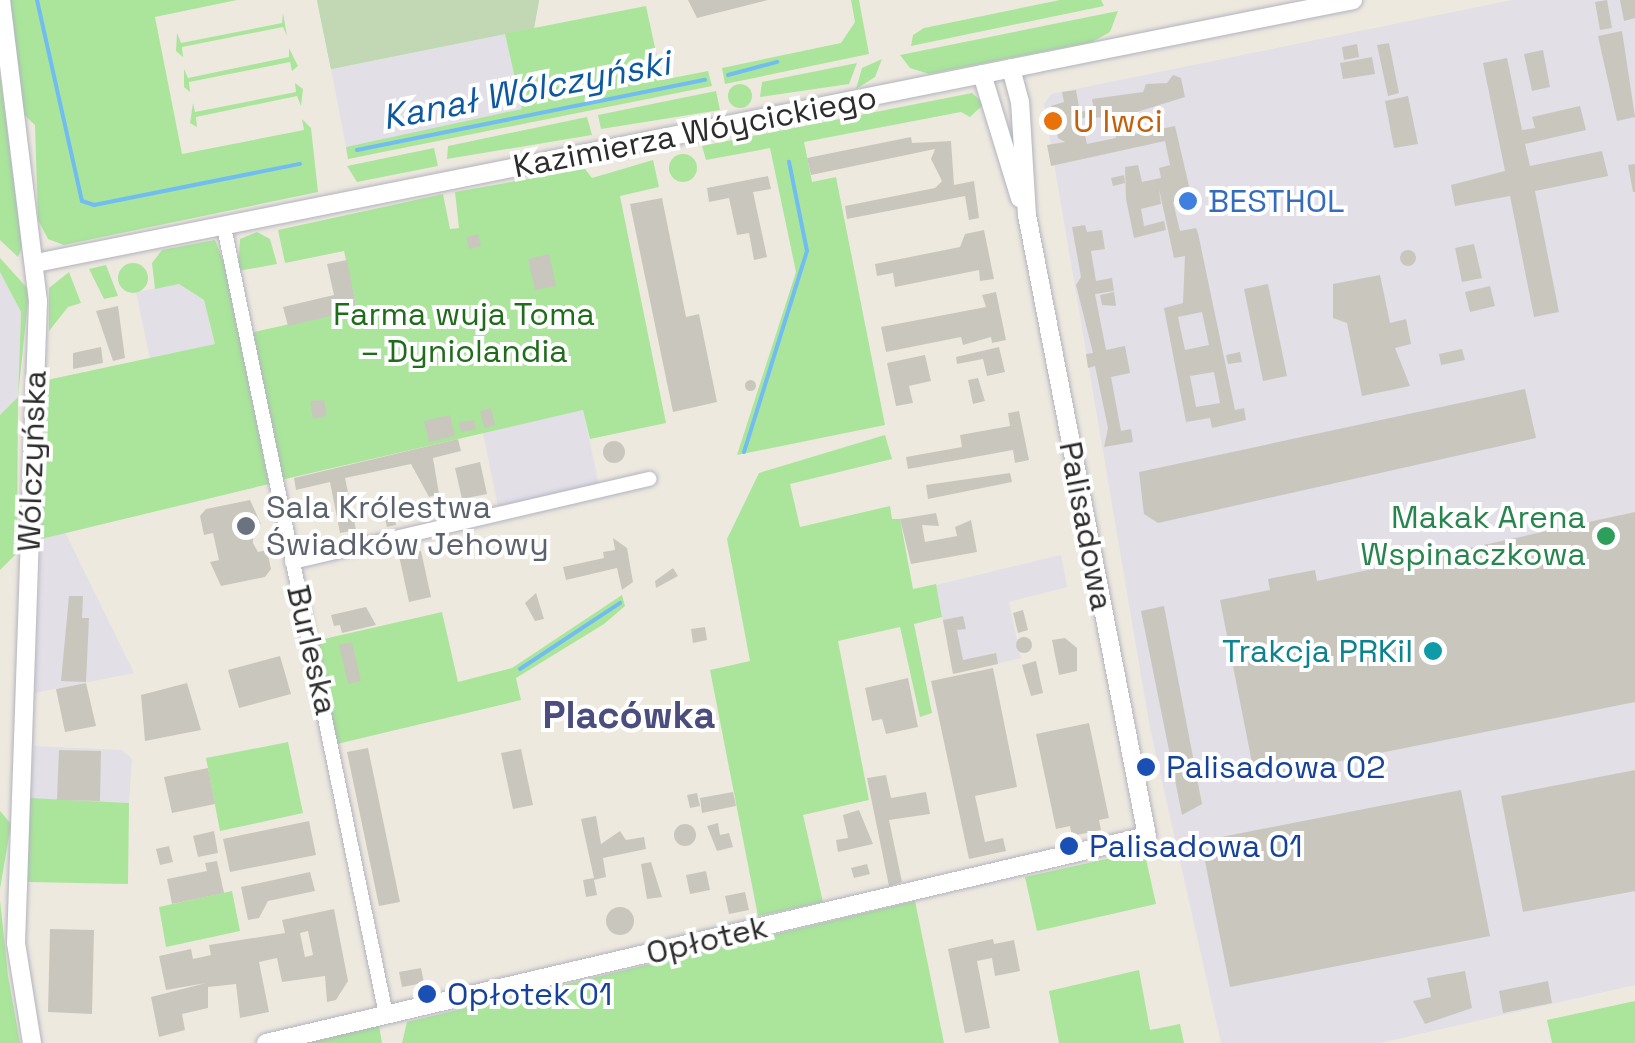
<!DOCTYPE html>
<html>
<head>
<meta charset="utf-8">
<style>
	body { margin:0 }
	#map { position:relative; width:1635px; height:1043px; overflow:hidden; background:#eee9df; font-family:"Space Grotesk",sans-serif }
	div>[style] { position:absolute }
	.industrial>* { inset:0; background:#e2dfe7 }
	.green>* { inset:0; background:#aae59b }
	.round { border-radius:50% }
	.cemetery>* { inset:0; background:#c2d8b5 }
	.stream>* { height:4px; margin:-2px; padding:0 2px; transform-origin:2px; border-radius:2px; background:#71bdf1 }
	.building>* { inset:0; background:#c9c7bd }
	.roads { filter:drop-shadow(0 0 2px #b2b3c0) drop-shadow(0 0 2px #b2b3c0) }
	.minor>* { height:14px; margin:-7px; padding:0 7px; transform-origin:7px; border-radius:7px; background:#fff }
	.tertiary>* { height:18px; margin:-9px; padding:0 9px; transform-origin:9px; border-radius:9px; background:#fff }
	.dots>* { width:28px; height:28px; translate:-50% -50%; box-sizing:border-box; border:5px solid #fff; border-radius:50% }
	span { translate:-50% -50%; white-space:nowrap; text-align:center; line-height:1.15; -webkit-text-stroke:8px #fff; paint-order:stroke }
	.food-label { font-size:32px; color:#c56008 }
	.left { translate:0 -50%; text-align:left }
	.street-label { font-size:32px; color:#2c2c2c }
	.shop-label { font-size:32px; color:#366cbe }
	.park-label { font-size:32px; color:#1f6c1a }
	.worship-label { font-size:32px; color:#5b616d }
	.leisure-label { font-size:32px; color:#27864d }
	.right { translate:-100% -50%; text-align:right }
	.culture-label { font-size:32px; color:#0d838f }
	.transit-label { font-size:32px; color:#164399 }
	.water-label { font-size:35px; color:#0c59a1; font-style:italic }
	.quarter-label { font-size:38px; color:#4b4d7e; font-weight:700 }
</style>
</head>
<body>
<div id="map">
	<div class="industrial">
		<i style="clip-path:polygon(1512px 0,1635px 0,1635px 985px,1380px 1043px,1221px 1043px,1150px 728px,1044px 104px,1051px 94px)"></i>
		<i style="clip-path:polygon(505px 34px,523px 110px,346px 147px,331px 69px)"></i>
		<i style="clip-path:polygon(0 272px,21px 312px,18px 397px,0 415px)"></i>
		<i style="clip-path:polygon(179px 284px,204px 300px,215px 344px,150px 359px,136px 292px)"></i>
		<i style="clip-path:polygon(583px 410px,599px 485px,498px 507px,483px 433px)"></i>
		<i style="clip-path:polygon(65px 532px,134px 673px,35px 693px,41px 539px)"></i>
		<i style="clip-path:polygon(1061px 555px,1067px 587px,1009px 602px,1021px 658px,953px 674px,936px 585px)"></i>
		<i style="clip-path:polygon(34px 746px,122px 750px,132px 759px,129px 803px,29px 800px)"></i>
	</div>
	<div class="green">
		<i style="clip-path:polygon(8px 0,237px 0,155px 17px,182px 154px,304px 130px,302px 119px,311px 128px,318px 192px,64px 245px,48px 239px,38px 220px,35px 125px,22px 113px)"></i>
		<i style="clip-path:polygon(317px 0,539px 0,534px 28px,646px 6px,662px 80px,708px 71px,712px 86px,348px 159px,346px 147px,522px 109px,505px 34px,331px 69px)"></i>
		<i style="clip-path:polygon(851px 0,859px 0,869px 54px,725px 84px,722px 68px,841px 43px,855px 22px)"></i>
		<i style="clip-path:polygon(1060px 0,1101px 0,1104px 6px,911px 46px,913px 35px,924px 28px)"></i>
		<i style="clip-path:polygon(1118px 11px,1110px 32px,1092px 42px,929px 74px,910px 68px,900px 55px)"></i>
		<i style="clip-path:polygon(283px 13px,287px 36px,283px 27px,182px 47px,183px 57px,176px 51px,177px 33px,181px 43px,282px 23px)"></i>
		<i style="clip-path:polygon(289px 48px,298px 66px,292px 71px,290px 62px,189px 82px,190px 92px,184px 87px,184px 69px,188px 78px,289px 57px)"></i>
		<i style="clip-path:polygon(882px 59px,875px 77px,856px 89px,862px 68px)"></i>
		<i style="clip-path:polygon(857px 63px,849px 84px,760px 97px,762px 82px)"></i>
		<i style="clip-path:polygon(0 74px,22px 247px,18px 257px,0 240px)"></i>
		<i style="clip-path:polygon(295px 83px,303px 89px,301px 106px,297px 96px,196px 117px,197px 127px,190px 123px,193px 103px,195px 112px,296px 92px)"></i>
		<i class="round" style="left:728px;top:84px;width:24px;height:24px"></i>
		<i style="clip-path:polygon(716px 91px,720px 110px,601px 129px,598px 115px)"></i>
		<i style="clip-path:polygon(972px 93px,984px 104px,970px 117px,961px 112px,804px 142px,812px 182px,836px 177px,885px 425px,737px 455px,796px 272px,770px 148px,706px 160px,702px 146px)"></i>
		<i style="clip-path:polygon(587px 117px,592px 135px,447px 159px,448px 146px)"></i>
		<i style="clip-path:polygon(434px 148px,438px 166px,357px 182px,347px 166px)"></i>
		<i class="round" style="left:669px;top:154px;width:28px;height:28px"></i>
		<i style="clip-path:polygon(653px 160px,659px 187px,620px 196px,666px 423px,590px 439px,583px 410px,281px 480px,250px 333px,357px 309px,344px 251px,285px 263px,278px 230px,443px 194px,450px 229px,459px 228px,455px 192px,585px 169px,592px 178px)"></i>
		<i style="clip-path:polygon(257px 232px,270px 239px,277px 264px,238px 271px,240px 239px)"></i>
		<i style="clip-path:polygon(215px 240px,228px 273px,269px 484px,41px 539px,47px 380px,215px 344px,204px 300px,179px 284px,155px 289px,152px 263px,162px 250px)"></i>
		<i style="clip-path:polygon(0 258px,29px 290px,18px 397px,17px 553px,0 570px,0 415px,18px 397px,21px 312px,0 272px)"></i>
		<i class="round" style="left:118px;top:263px;width:30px;height:30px"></i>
		<i style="clip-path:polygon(106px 265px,118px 296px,104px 299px,89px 269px)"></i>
		<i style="clip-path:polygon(69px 272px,81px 303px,68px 307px,49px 331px,49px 288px)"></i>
		<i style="clip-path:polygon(885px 435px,892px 459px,790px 484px,800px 527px,890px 506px,892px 519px,900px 519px,913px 589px,936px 584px,942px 617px,914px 624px,932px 713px,920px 717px,900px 627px,838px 641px,869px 800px,803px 815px,823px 902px,758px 916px,710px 670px,750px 661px,727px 539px,759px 473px)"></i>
		<i style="clip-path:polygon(622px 595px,625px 606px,604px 624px,516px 678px,521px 700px,337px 744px,315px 641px,442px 612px,458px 682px,512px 668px)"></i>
		<i style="clip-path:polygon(288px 742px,303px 813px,220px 831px,206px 758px)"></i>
		<i style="clip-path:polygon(29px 798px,129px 803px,128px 884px,28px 882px)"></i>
		<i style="clip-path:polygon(0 811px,11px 824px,0 889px)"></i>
		<i style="clip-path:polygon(1138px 852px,1146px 859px,1156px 904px,1037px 931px,1025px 877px)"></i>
		<i style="clip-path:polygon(232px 891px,240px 931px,166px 947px,159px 907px)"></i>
		<i style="clip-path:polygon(0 900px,8px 976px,20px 1043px,0 1043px)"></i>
		<i style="clip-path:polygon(915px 901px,944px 1043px,402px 1043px,407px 1022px)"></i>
		<i style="clip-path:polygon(1139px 970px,1150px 1030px,1180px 1024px,1184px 1043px,1059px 1043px,1049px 991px)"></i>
		<i style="clip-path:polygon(1635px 1001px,1635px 1043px,1552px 1043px,1547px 1020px)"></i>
		<i style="clip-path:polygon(379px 1025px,382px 1043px,308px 1043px)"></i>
	</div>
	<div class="cemetery">
		<i style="clip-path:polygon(317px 0,539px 0,534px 28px,331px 69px)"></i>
	</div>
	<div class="stream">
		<i style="left:37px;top:0;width:206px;rotate:77.4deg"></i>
		<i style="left:82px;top:201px;width:13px;rotate:18deg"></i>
		<i style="left:94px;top:205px;width:210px;rotate:-11.3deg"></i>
		<i style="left:728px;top:75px;width:51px;rotate:-14.9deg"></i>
		<i style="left:357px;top:150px;width:355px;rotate:-11.4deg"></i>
		<i style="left:744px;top:452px;width:211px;rotate:-72.6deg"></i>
		<i style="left:807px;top:251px;width:91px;rotate:-101.4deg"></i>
		<i style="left:520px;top:669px;width:120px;rotate:-33.4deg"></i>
	</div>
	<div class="building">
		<i style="clip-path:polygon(688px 0,768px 0,697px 18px)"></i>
		<i style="clip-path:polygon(1607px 0,1612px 28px,1600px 30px,1595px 2px)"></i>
		<i style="clip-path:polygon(1620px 0,1635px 0,1635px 18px,1624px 21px)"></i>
		<i style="clip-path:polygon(1622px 31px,1635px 117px,1617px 121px,1598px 36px)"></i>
		<i style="clip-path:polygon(1389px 43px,1399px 93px,1388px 96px,1377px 45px)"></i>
		<i style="clip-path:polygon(1357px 44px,1359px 57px,1344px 60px,1342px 47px)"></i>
		<i style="clip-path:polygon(1543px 50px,1550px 87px,1532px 91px,1524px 54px)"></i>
		<i style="clip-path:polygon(1372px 57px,1375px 74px,1343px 79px,1340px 63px)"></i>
		<i style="clip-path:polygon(1507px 58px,1522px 130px,1535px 128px,1532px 117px,1580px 106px,1586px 130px,1525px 144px,1530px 166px,1602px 151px,1608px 176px,1535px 191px,1559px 312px,1534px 317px,1510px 196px,1455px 206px,1451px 185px,1505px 171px,1483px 63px)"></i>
		<i style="clip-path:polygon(evenodd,1173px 75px,1181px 78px,1185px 97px,1121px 117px,1126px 136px,1175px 126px,1189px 186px,1186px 199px,1173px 202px,1180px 231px,1196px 228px,1198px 233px,1235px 410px,1244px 408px,1246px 420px,1212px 428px,1210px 418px,1186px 422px,1164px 308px,1183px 303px,1185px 256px,1174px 258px,1159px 189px,1161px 204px,1141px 209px,1144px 226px,1164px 221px,1166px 230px,1134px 238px,1126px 199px,1125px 167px,1138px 165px,1142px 182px,1161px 178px,1159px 168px,1170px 165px,1165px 141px,1051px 166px,1047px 145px,1065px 142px,1058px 138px,1051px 106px,1064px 102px,1062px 92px,1076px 90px,1080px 112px,1094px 109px,1092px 99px,1143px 92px,1146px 84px,1167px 83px,1173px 75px,1111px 117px,1116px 138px,1087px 144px,1081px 118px,1111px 117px,1173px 75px,1202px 312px,1209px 345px,1185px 350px,1178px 317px,1202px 312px,1173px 75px,1214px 372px,1220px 403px,1196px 407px,1190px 376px,1214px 372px)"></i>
		<i style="clip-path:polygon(1408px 96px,1418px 144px,1394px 148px,1385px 101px)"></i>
		<i style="clip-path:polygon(911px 137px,912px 143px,951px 141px,954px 185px,974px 181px,979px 218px,969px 220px,965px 196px,847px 219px,845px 206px,935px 188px,942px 181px,931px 159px,935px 149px,811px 175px,807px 158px)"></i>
		<i style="clip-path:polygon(1635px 164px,1635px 192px,1633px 192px,1628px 165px)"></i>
		<i style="clip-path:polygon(1124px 175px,1125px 183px,1113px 186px,1111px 178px)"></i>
		<i style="clip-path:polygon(768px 176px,771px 189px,753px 192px,767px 257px,754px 260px,749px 233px,737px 235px,729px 198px,709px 202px,707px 188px)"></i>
		<i style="clip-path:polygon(662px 198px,686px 317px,699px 314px,717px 402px,673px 412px,630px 204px)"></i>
		<i style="clip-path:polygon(1085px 225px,1087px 232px,1102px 230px,1105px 249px,1091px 251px,1096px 281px,1112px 278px,1114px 291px,1095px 294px,1106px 350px,1125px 346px,1130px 373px,1111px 377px,1121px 431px,1131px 429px,1133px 442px,1104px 447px,1108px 428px,1095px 366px,1088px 368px,1086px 354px,1093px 353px,1076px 285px,1081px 277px,1072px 227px)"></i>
		<i style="clip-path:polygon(984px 230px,994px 279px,980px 281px,979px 270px,895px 287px,893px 273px,877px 276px,875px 264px,960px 247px,965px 234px)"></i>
		<i style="clip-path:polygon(478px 234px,481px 246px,469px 249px,466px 237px)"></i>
		<i style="clip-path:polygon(1474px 244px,1482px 278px,1462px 282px,1455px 248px)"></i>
		<i class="round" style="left:1400px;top:250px;width:16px;height:16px"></i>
		<i style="clip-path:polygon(549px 254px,556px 286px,535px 290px,528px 259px)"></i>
		<i style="clip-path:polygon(347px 260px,357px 310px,288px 326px,283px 307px,334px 295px,327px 264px)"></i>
		<i style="clip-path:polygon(1380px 275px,1390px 323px,1406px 319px,1411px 344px,1395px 348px,1410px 386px,1362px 396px,1347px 323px,1333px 318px,1333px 284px)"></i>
		<i style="clip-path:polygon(1268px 284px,1287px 376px,1263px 381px,1244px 289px)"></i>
		<i style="clip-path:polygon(1490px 286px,1495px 306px,1470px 312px,1465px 292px)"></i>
		<i style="clip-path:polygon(996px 292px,1006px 340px,992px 343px,991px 337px,963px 345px,961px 337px,886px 352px,881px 327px,986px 307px,982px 295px)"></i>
		<i style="clip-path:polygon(1114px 292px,1116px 306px,1102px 305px,1100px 295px)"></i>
		<i style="clip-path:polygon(118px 306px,125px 358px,113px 361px,96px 311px)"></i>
		<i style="clip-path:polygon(101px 347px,103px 363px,73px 369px,73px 353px)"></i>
		<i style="clip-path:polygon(999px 347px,1005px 372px,987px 376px,983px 359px,957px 364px,956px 357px)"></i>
		<i style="clip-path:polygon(1462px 349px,1465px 360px,1441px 365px,1439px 354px)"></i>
		<i style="clip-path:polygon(1240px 352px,1242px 362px,1228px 364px,1226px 355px)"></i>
		<i style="clip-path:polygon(925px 355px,931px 381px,909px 386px,913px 403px,896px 406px,887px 363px)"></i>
		<i style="clip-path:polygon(978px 378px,985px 401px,973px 404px,968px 380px)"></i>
		<i class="round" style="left:744.5px;top:379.5px;width:11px;height:11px"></i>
		<i style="clip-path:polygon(1525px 389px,1536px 438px,1158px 523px,1144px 514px,1139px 472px)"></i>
		<i style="clip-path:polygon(324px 400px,327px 416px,313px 419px,310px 401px)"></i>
		<i style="clip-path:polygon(491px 408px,495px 425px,484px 428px,480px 411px)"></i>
		<i style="clip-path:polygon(1019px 411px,1029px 460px,1015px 463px,1013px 450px,908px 469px,906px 457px,962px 447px,960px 435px,1010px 426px,1008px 413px)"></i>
		<i style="clip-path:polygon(450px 415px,455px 436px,429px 442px,424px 421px)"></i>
		<i style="clip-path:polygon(474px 420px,476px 429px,461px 432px,459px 422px)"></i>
		<i style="clip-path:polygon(458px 439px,461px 451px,433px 458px,439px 494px,429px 497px,411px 464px,345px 478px,356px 530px,340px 533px,330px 482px,296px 490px,294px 478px)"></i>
		<i class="round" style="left:603px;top:441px;width:22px;height:22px"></i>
		<i style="clip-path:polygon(480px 462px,487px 494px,462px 499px,455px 468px)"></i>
		<i style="clip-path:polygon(1010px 473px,1012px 482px,928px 499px,926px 485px)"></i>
		<i style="clip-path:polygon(250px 500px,261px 524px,253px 525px,253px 543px,258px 552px,267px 550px,271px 569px,265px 577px,221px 586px,210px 562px,219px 560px,213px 533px,204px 535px,200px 516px,206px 509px)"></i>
		<i style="clip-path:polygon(391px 508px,396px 525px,387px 527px,383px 510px)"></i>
		<i style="clip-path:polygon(1635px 512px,1635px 702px,1255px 778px,1220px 600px,1270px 590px,1268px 579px,1315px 570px,1317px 581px)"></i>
		<i style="clip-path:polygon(936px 513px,939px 526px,922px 525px,925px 542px,957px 536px,955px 527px,971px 520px,977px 552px,911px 564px,900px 519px)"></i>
		<i style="clip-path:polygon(319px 535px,321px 547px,301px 551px,298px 540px)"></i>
		<i style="clip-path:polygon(613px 538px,627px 548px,633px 582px,622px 590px,617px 568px,566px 580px,563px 567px,604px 558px,603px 552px,615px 550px)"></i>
		<i style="clip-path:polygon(421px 551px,431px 597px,409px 602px,399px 556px)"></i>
		<i style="clip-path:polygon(673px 568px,678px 576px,656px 588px,655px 581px)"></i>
		<i style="clip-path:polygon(536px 593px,544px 619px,535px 621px,525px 603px)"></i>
		<i style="clip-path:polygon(69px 596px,83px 596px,82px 618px,89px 618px,86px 682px,61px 681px)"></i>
		<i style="clip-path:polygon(1164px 606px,1202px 804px,1182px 815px,1141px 611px)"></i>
		<i style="clip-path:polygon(366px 607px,376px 625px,342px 633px,340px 625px,334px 626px,331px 615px)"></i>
		<i style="clip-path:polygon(1023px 610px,1028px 630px,1018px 633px,1013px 613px)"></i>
		<i style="clip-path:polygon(963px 616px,966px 629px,957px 630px,963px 660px,996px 653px,998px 664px,953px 674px,943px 620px)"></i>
		<i style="clip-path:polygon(705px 627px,707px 640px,693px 643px,691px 629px)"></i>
		<i class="round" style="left:1016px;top:637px;width:16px;height:16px"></i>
		<i style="clip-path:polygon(1065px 638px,1077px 648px,1077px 671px,1059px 675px,1052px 640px)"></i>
		<i style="clip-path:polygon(352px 642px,361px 681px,348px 684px,339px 645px)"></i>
		<i style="clip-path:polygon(280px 656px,291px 694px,239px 708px,228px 670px)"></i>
		<i style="clip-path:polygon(1036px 661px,1043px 693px,1031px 696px,1022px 665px)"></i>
		<i style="clip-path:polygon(993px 668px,1017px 787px,975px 796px,985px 842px,1003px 838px,1006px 851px,969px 859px,931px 681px)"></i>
		<i style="clip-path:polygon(908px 678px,918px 727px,886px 734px,882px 719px,872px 721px,865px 688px)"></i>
		<i style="clip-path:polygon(86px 683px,96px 726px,65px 732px,56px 689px)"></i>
		<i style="clip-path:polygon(187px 683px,201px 730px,145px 741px,141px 695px)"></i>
		<i style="clip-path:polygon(1089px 723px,1109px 818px,1099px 820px,1101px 830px,1072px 836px,1070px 826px,1056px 829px,1036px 734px)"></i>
		<i style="clip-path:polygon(368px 748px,400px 902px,379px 906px,347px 752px)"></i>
		<i style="clip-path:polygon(521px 749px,533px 805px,513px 809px,501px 753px)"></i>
		<i style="clip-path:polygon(59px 750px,101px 751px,100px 801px,57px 800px)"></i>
		<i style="clip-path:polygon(208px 768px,215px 804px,172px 813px,164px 777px)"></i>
		<i style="clip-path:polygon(1635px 770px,1635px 891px,1523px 912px,1501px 796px)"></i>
		<i style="clip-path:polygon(886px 775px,891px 798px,926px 792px,930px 814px,889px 820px,902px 882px,889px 886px,867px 778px)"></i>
		<i style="clip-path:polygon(1461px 790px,1490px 936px,1230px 987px,1201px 841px)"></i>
		<i style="clip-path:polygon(733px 792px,736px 806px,702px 813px,700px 798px)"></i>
		<i style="clip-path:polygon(697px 793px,700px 806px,690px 808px,687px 795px)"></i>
		<i style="clip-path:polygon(859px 810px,873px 844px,838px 852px,836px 840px,848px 838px,843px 815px)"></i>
		<i style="clip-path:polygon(596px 816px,601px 844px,620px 831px,626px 840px,644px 837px,646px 849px,603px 858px,606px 877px,594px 880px,597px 895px,586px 897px,583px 880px,594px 878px,581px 819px)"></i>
		<i style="clip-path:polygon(309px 821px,316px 855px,230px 872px,223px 839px)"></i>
		<i style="clip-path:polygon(718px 823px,720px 835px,729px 833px,733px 847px,717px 851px,707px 826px)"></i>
		<i class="round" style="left:674px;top:824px;width:22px;height:22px"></i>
		<i style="clip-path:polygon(214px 831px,218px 853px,198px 857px,193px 836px)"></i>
		<i style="clip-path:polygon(169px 846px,173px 862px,160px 865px,156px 849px)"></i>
		<i style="clip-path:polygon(217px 861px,224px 893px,172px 904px,167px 879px,207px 871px,205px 863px)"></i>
		<i style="clip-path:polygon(651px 862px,662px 897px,647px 899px,641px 864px)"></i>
		<i style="clip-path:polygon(867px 864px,870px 874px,854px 878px,851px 868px)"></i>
		<i style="clip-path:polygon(706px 871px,710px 890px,690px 894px,686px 875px)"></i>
		<i style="clip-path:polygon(310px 872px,315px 891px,268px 901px,259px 918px,248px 920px,241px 887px)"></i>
		<i style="clip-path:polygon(745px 892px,749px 910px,729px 914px,725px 896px)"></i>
		<i class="round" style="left:606px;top:907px;width:28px;height:28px"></i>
		<i style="clip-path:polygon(evenodd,334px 909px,348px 981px,336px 1000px,327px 1002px,325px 976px,282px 982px,277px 958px,259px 962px,269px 1012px,240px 1018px,236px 984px,208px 987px,208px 1008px,182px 1014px,185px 1030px,159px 1037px,151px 997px,206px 983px,166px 990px,159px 956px,191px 949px,193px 959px,211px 955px,209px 945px,285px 933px,282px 920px,334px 909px,308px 931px,313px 955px,305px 957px,300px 933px,308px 931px)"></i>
		<i style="clip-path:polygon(50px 929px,94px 930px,92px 1014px,48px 1012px)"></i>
		<i style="clip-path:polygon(993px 939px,994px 944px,1014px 940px,1020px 971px,995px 976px,992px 958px,977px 961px,990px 1028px,965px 1033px,948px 949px)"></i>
		<i style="clip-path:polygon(421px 968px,424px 983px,402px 987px,399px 972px)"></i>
		<i style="clip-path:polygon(1465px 971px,1472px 1008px,1425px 1024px,1413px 1001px,1431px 997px,1427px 978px)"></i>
		<i style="clip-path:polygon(1548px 981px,1552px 1003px,1503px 1013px,1499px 991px)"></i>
	</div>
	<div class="roads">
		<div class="minor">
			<i style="left:224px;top:227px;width:804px;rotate:78.38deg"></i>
			<i style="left:292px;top:562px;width:367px;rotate:-13.1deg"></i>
		</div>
		<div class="tertiary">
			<i style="left:1px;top:0;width:303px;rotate:83deg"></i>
			<i style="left:38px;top:301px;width:642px;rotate:91.96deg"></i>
			<i style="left:16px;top:943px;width:101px;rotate:80.9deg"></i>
			<i style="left:982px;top:74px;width:130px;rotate:73deg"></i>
			<i style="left:36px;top:263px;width:1343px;rotate:-11.29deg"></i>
			<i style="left:266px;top:1043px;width:905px;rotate:-13.22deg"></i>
			<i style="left:1147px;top:836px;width:632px;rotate:-100.94deg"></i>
			<i style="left:1027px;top:215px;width:113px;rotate:-93.5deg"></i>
			<i style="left:1020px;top:102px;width:35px;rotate:-105deg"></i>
		</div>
	</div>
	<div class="dots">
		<i style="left:1053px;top:121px;background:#e8710a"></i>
		<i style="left:1188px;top:201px;background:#3f7fe0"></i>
		<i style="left:246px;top:526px;background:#6b7280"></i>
		<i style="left:1606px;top:536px;background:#2e9e5b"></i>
		<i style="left:1433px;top:651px;background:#0f9aa8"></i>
		<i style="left:1146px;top:767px;background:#1a4fb4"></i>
		<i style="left:1069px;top:846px;background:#1a4fb4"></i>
		<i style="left:427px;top:994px;background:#1a4fb4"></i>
	</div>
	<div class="food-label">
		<span class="left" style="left:1073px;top:121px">U Iwci</span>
	</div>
	<div class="street-label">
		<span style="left:695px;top:132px;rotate:-11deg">Kazimierza Wóycickiego</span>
		<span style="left:32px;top:461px;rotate:-88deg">Wólczyńska</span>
		<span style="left:1086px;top:526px;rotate:79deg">Palisadowa</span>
		<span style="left:312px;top:650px;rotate:77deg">Burleska</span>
		<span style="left:707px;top:940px;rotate:-13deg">Opłotek</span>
	</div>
	<div class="shop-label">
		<span class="left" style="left:1208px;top:201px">BESTHOL</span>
	</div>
	<div class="park-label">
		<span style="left:464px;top:333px">Farma wuja Toma<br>– Dyniolandia</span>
	</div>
	<div class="worship-label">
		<span class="left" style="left:266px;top:526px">Sala Królestwa<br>Świadków Jehowy</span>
	</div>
	<div class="leisure-label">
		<span class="right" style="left:1586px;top:536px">Makak Arena<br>Wspinaczkowa</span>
	</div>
	<div class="culture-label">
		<span class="right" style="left:1413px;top:651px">Trakcja PRKiI</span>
	</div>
	<div class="transit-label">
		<span class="left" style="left:1166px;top:767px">Palisadowa 02</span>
		<span class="left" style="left:1089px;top:846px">Palisadowa 01</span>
		<span class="left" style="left:447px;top:994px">Opłotek 01</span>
	</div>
	<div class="water-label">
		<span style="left:526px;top:90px;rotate:-11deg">Kanał Wólczyński</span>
	</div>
	<div class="quarter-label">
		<span style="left:629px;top:716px">Placówka</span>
	</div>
</div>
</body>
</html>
